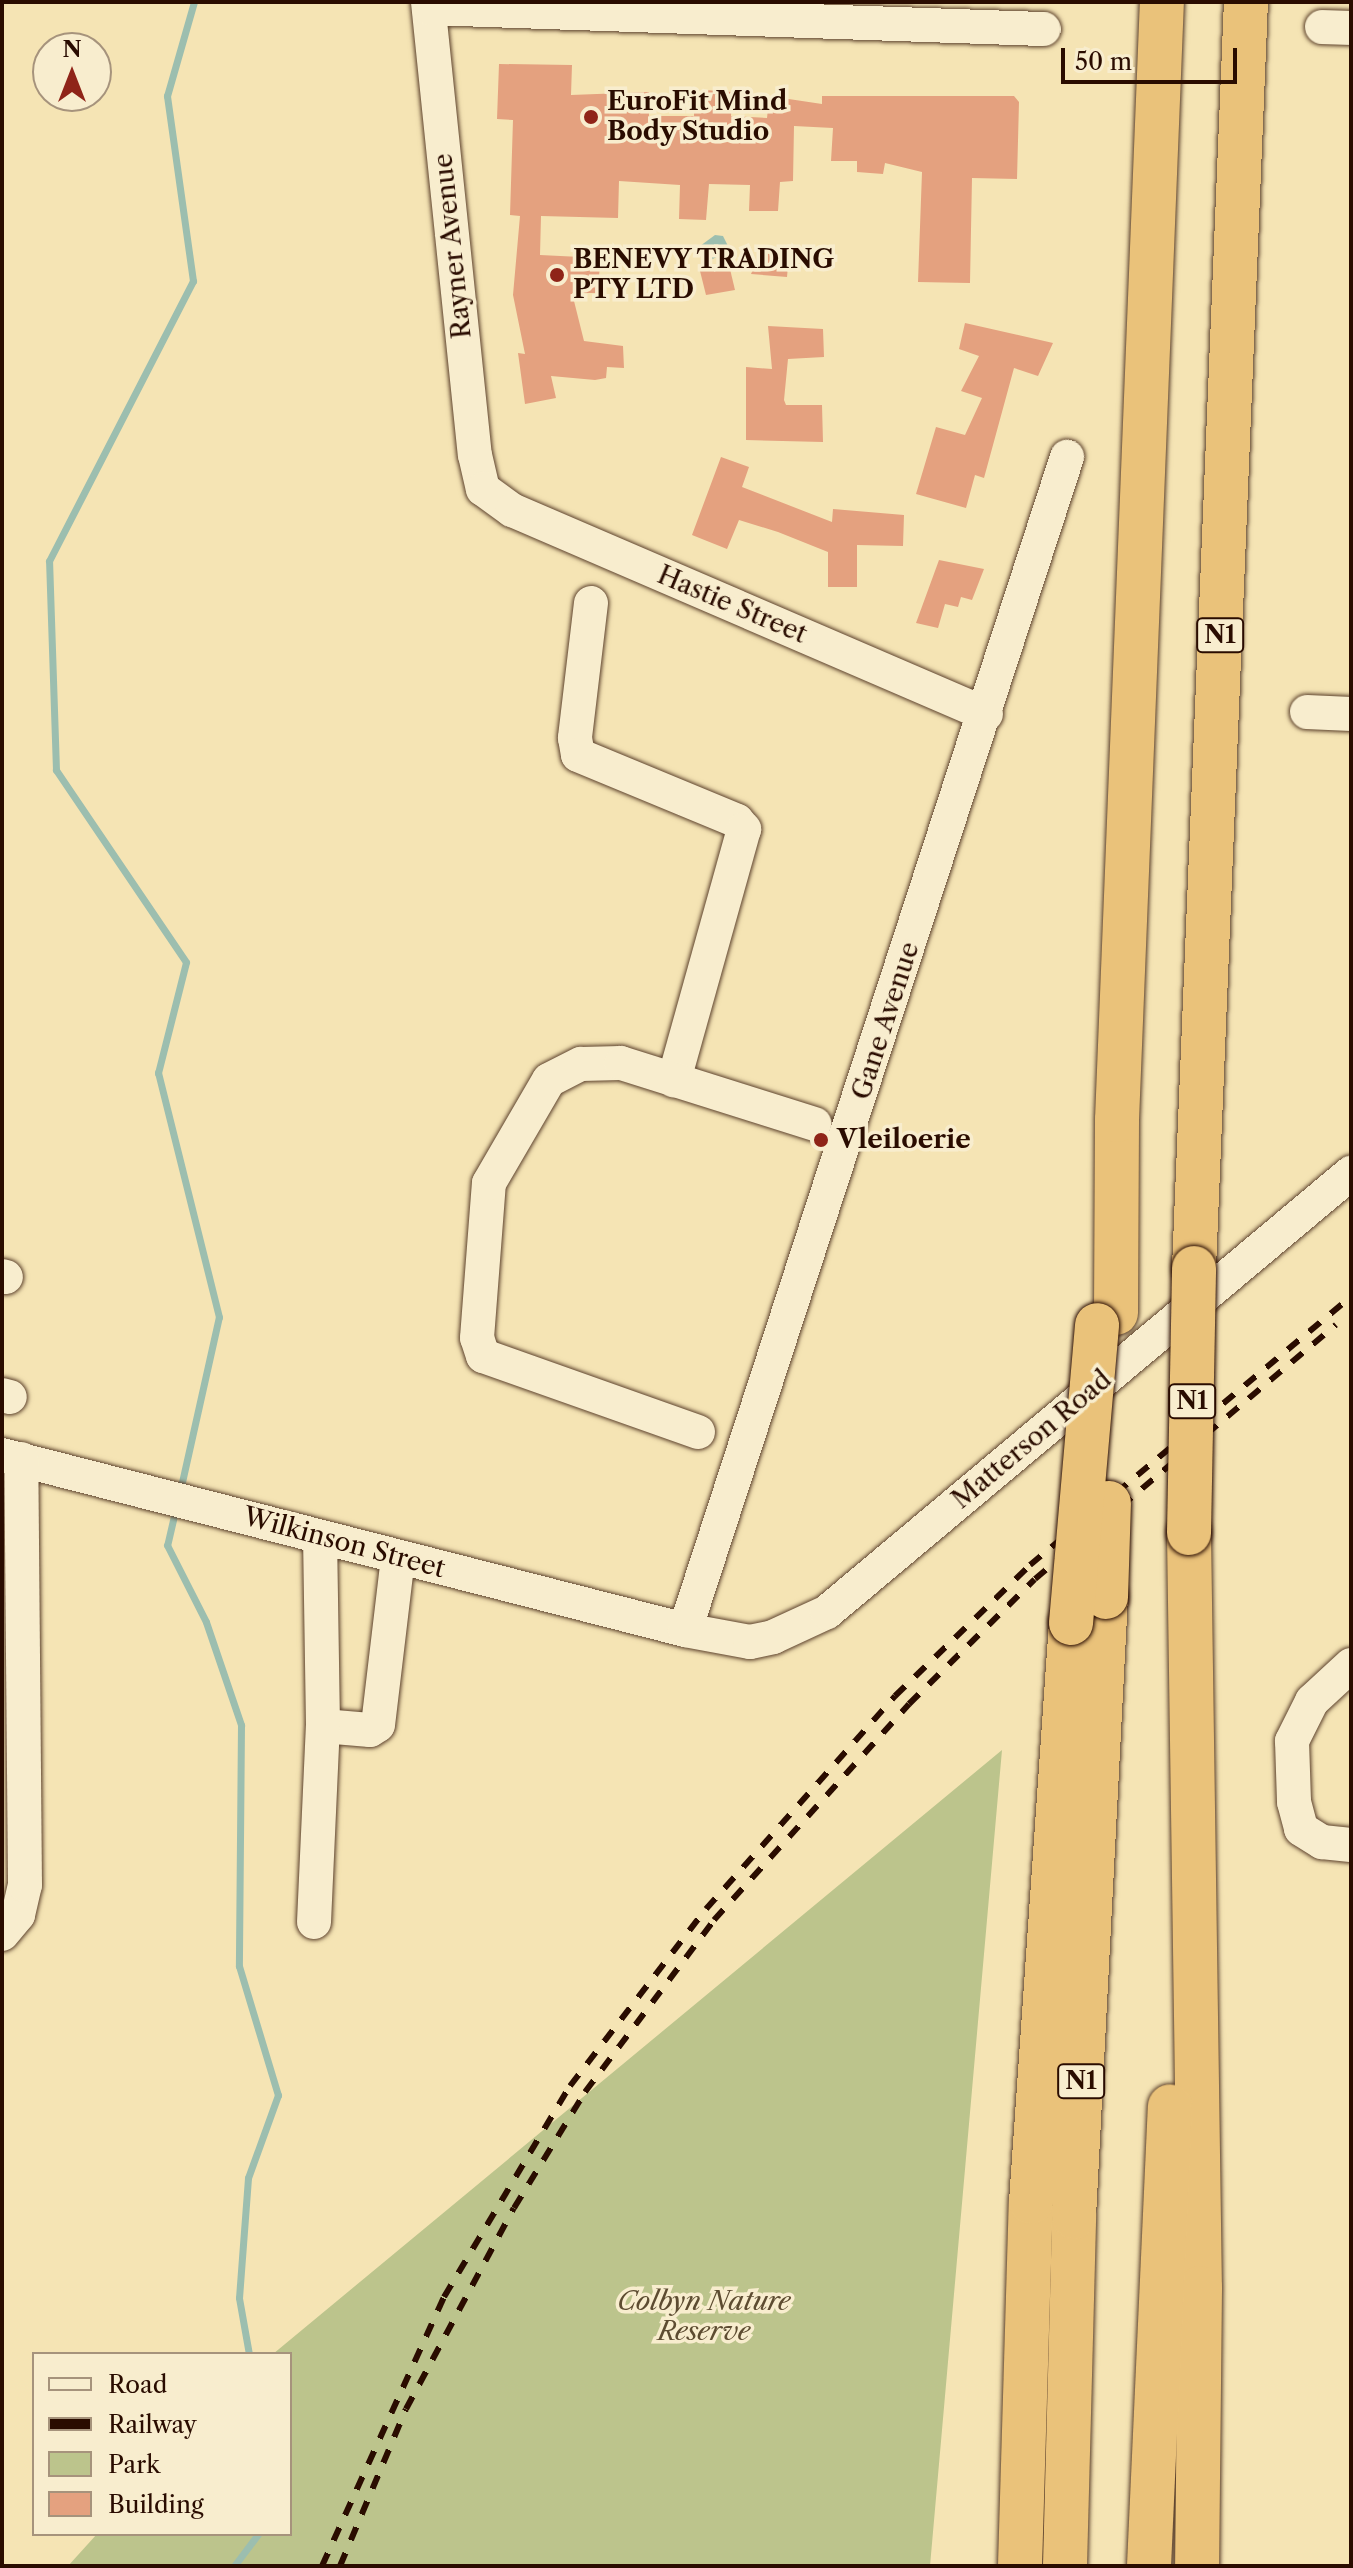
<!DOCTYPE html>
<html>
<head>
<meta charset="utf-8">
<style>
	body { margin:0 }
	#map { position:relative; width:1353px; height:2568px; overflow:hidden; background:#f5e4b4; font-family:"Libre Caslon Text",serif }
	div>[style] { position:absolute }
	.green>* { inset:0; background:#bcc48c }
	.water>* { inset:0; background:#9cbeaf }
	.stream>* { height:7px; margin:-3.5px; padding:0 3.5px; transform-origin:3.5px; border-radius:3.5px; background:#9cbeaf }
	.building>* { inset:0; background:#e4a17f }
	.roads { filter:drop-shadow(0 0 2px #5d422d) drop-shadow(0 0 2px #5d422d) }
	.minor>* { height:34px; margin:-17px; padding:0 17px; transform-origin:17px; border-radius:17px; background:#f8edce }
	.highway>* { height:44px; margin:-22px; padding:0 22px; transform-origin:22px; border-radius:22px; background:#eac27a }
	.rail>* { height:6px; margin-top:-3px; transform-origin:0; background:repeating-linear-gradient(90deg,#2a0c00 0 14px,transparent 0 28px) }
	.bridges { filter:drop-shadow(0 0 2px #2a0c00) drop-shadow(0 0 2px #2a0c00) }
	.highway-bridge>* { height:44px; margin:-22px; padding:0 22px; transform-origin:22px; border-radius:22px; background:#eac27a }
	.dots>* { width:22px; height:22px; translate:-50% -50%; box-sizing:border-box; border:4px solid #f8edce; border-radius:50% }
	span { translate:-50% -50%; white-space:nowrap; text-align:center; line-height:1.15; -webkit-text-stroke:7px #f8edce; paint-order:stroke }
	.shield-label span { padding:2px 6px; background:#f8edce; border:2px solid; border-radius:6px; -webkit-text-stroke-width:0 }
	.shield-label { font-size:24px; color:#2a0c00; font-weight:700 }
	.poi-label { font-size:26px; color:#2a0c00; font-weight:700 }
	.left { translate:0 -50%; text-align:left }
	.street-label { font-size:26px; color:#2a0c00 }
	.park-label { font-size:26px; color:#5d4c31; font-style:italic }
	.frame { position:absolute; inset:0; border:4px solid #2a0c00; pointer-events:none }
	.legend { position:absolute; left:32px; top:2352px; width:260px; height:184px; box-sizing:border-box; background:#f8edce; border:2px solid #a6937c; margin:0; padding:10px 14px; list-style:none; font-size:24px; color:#2a0c00 }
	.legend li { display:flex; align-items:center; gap:16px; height:40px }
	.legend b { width:40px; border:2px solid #a6937c }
	.north { position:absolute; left:32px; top:32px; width:80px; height:80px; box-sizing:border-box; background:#f8edce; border:2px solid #a6937c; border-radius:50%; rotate:0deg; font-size:22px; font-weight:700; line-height:32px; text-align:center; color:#2a0c00 }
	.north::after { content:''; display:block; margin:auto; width:28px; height:36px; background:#8f2418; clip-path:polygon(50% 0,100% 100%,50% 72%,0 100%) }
	.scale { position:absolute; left:1061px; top:48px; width:176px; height:36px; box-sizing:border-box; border:4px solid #2a0c00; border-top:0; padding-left:10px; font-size:24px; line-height:28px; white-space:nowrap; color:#2a0c00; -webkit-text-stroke:6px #f8edce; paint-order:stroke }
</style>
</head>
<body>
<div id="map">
	<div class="green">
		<i style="clip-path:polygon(1002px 1750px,930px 2566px,68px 2566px,97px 2534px,290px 2534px,290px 2354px,273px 2354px)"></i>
	</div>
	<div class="water">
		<i style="clip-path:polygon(715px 235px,723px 236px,730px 250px,705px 263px,696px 249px)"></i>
	</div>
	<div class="stream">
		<i style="left:180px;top:1491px;width:178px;rotate:-77.4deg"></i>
		<i style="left:219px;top:1317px;width:252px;rotate:-104deg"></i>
		<i style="left:158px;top:1073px;width:114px;rotate:-75.8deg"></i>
		<i style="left:186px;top:962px;width:232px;rotate:-124.1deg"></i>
		<i style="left:56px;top:770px;width:209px;rotate:-91.9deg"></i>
		<i style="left:49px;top:561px;width:315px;rotate:-62.8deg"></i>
		<i style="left:193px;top:281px;width:187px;rotate:-98deg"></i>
		<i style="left:167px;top:96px;width:98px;rotate:-74deg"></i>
		<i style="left:176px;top:1507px;width:39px;rotate:103deg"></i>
		<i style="left:167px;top:1545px;width:86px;rotate:63.1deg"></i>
		<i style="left:206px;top:1622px;width:109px;rotate:71.2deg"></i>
		<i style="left:241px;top:1725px;width:241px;rotate:90.5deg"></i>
		<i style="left:239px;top:1966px;width:135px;rotate:73.2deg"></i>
		<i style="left:278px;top:2095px;width:88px;rotate:109.9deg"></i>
		<i style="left:248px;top:2178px;width:120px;rotate:94.3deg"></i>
		<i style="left:239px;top:2298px;width:57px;rotate:79.9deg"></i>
		<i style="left:234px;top:2566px;width:40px;rotate:-53deg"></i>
	</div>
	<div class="building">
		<i style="clip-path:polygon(499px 64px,572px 65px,571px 95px,649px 92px,649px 116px,694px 116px,694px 96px,705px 96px,705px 90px,732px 92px,731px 116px,767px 118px,769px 99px,782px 98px,822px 104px,822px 96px,1014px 96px,1019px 102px,1017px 179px,972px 178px,970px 283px,918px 282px,922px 172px,885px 163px,883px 174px,857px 172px,857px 161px,831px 161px,833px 128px,794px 126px,793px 181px,780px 182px,778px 211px,749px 211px,750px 185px,709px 184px,706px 220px,679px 219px,680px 185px,619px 181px,618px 218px,541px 216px,540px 255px,601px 258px,597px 293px,572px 293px,584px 341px,623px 346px,624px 368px,607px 367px,606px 378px,595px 380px,551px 376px,556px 398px,525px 404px,518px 353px,525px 354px,513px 295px,520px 216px,510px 215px,513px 120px,497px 119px)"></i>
		<i style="clip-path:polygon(760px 254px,789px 254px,787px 277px,751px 274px)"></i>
		<i style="clip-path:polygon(729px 265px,735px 290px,706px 295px,700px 271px)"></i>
		<i style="clip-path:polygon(965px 323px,1053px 343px,1038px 376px,1014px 368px,984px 478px,975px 475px,966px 508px,916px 494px,936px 427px,965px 435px,982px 398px,961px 391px,979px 356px,959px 349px)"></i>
		<i style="clip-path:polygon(768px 326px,823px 329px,824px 357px,788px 359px,784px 400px,786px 405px,822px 405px,823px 442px,746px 440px,746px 367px,772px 369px)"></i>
		<i style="clip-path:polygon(721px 457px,749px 467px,742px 487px,832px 522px,833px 509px,904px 515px,903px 546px,857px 545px,857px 587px,828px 587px,828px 552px,778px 532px,739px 520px,727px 549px,692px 535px)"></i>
		<i style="clip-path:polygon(939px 560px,984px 569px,972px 600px,961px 597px,958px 607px,945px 604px,938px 628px,916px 623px)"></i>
	</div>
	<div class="roads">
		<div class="minor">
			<i style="left:428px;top:2px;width:455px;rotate:84.1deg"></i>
			<i style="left:475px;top:455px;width:35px;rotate:77deg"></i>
			<i style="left:483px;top:489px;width:36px;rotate:36deg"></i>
			<i style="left:512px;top:510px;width:516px;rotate:23.29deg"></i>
			<i style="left:429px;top:8px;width:615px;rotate:1.96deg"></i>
			<i style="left:1322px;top:27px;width:29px;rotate:2deg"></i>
			<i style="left:591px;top:603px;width:136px;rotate:96.8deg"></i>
			<i style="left:575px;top:738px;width:17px;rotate:80deg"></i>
			<i style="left:578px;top:755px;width:172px;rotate:22.5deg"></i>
			<i style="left:737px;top:821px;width:11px;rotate:49deg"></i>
			<i style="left:744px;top:829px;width:261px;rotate:105.6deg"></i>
			<i style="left:1307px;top:712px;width:44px;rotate:2.6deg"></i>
			<i style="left:2px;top:1276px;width:4px;rotate:14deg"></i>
			<i style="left:2px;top:1395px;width:8px;rotate:14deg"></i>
			<i style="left:698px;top:1432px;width:228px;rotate:-160.5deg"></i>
			<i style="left:483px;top:1356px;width:19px;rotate:-108deg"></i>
			<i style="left:477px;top:1338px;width:155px;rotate:-85.6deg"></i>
			<i style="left:489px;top:1183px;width:119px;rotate:-59.8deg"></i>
			<i style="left:549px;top:1080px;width:36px;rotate:-27deg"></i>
			<i style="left:581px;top:1064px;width:40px;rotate:-1.4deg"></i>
			<i style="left:621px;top:1063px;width:203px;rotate:17.5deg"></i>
			<i style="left:2px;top:1455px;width:705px;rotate:14.37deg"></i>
			<i style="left:685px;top:1630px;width:66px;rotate:10.5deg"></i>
			<i style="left:750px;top:1642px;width:24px;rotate:-12deg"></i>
			<i style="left:773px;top:1637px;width:60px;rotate:-24.8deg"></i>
			<i style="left:827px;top:1612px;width:684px;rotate:-39.96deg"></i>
			<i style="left:685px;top:1630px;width:1234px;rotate:-71.96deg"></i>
			<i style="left:1351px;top:1665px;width:53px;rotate:137.3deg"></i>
			<i style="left:1312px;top:1701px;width:45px;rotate:116.6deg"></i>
			<i style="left:1292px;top:1741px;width:61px;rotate:88.1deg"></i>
			<i style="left:1294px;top:1802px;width:28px;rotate:75deg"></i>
			<i style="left:1301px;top:1829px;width:25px;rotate:32deg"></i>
			<i style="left:1322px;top:1842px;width:29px;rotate:6deg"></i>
			<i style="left:323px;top:1726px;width:47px;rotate:4.9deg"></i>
			<i style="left:370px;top:1730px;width:9px;rotate:-32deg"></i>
			<i style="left:378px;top:1725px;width:169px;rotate:-83.2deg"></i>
			<i style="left:314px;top:1922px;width:196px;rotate:-87.4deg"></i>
			<i style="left:323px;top:1726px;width:189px;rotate:-90.9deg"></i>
			<i style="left:2px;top:1934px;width:25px;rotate:-50deg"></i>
			<i style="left:18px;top:1915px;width:31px;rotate:-77deg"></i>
			<i style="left:25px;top:1885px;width:426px;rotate:-90.5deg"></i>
		</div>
		<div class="highway">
			<i style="left:1194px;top:1268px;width:1267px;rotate:-87.65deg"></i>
			<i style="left:1116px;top:1313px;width:193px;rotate:-89.7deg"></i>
			<i style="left:1117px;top:1120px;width:1119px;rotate:-87.7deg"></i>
			<i style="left:1189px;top:1533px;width:755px;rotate:89.17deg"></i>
			<i style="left:1200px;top:2288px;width:278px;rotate:90.6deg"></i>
			<i style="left:1020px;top:2566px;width:364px;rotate:-88.3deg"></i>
			<i style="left:1031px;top:2202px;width:580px;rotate:-86.05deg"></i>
			<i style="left:1065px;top:2566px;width:349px;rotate:-88.5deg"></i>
			<i style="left:1074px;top:2217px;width:621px;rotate:-87.05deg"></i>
			<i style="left:1149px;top:2566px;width:460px;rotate:-87.4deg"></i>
		</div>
	</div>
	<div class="rail">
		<i style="left:322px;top:2566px;width:295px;rotate:-65.6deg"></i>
		<i style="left:444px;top:2297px;width:246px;rotate:-59.2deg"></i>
		<i style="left:570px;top:2086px;width:223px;rotate:-52.5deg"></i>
		<i style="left:706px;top:1909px;width:285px;rotate:-48.4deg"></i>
		<i style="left:895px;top:1696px;width:188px;rotate:-44.1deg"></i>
		<i style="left:1030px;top:1565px;width:418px;rotate:-39.9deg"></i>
		<i style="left:340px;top:2566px;width:170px;rotate:-67.2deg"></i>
		<i style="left:406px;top:2409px;width:228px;rotate:-61.8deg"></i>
		<i style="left:514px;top:2208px;width:136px;rotate:-58.5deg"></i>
		<i style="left:585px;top:2092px;width:215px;rotate:-53.1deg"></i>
		<i style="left:714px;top:1920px;width:291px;rotate:-47.9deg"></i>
		<i style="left:909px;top:1704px;width:177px;rotate:-44.8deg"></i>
		<i style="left:1035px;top:1579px;width:394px;rotate:-40.2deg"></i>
	</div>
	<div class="bridges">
		<div class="highway-bridge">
			<i style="left:1189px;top:1533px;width:265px;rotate:-88.9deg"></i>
			<i style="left:1106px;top:1597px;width:94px;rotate:-88.2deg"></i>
			<i style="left:1071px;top:1623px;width:299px;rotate:-85deg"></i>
		</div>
	</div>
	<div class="dots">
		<i style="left:591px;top:117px;background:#8f2418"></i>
		<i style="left:557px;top:275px;background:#8f2418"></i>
		<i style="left:821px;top:1140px;background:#8f2418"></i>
	</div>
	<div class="shield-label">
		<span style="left:1220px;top:635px">N1</span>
		<span style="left:1192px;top:1401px">N1</span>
		<span style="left:1081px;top:2081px">N1</span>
	</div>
	<div class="poi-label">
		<span class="left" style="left:607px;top:117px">EuroFit Mind<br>Body Studio</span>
		<span class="left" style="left:573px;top:275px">BENEVY TRADING<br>PTY LTD</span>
		<span class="left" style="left:837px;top:1140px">Vleiloerie</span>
	</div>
	<div class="street-label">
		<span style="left:453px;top:246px;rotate:-96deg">Rayner Avenue</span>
		<span style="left:732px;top:605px;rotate:23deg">Hastie Street</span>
		<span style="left:886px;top:1021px;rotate:-72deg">Gane Avenue</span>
		<span style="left:1032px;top:1440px;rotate:-40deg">Matterson Road</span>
		<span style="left:344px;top:1543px;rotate:15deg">Wilkinson Street</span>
	</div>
	<div class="park-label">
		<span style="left:704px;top:2317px">Colbyn Nature<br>Reserve</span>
	</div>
	<div class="frame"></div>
	<ul class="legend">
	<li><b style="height:10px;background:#f8edce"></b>Road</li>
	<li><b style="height:10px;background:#2a0c00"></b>Railway</li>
	<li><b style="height:22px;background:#bcc48c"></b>Park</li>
	<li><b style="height:22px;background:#e4a17f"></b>Building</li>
	</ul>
	<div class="north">N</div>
	<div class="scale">50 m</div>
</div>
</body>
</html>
